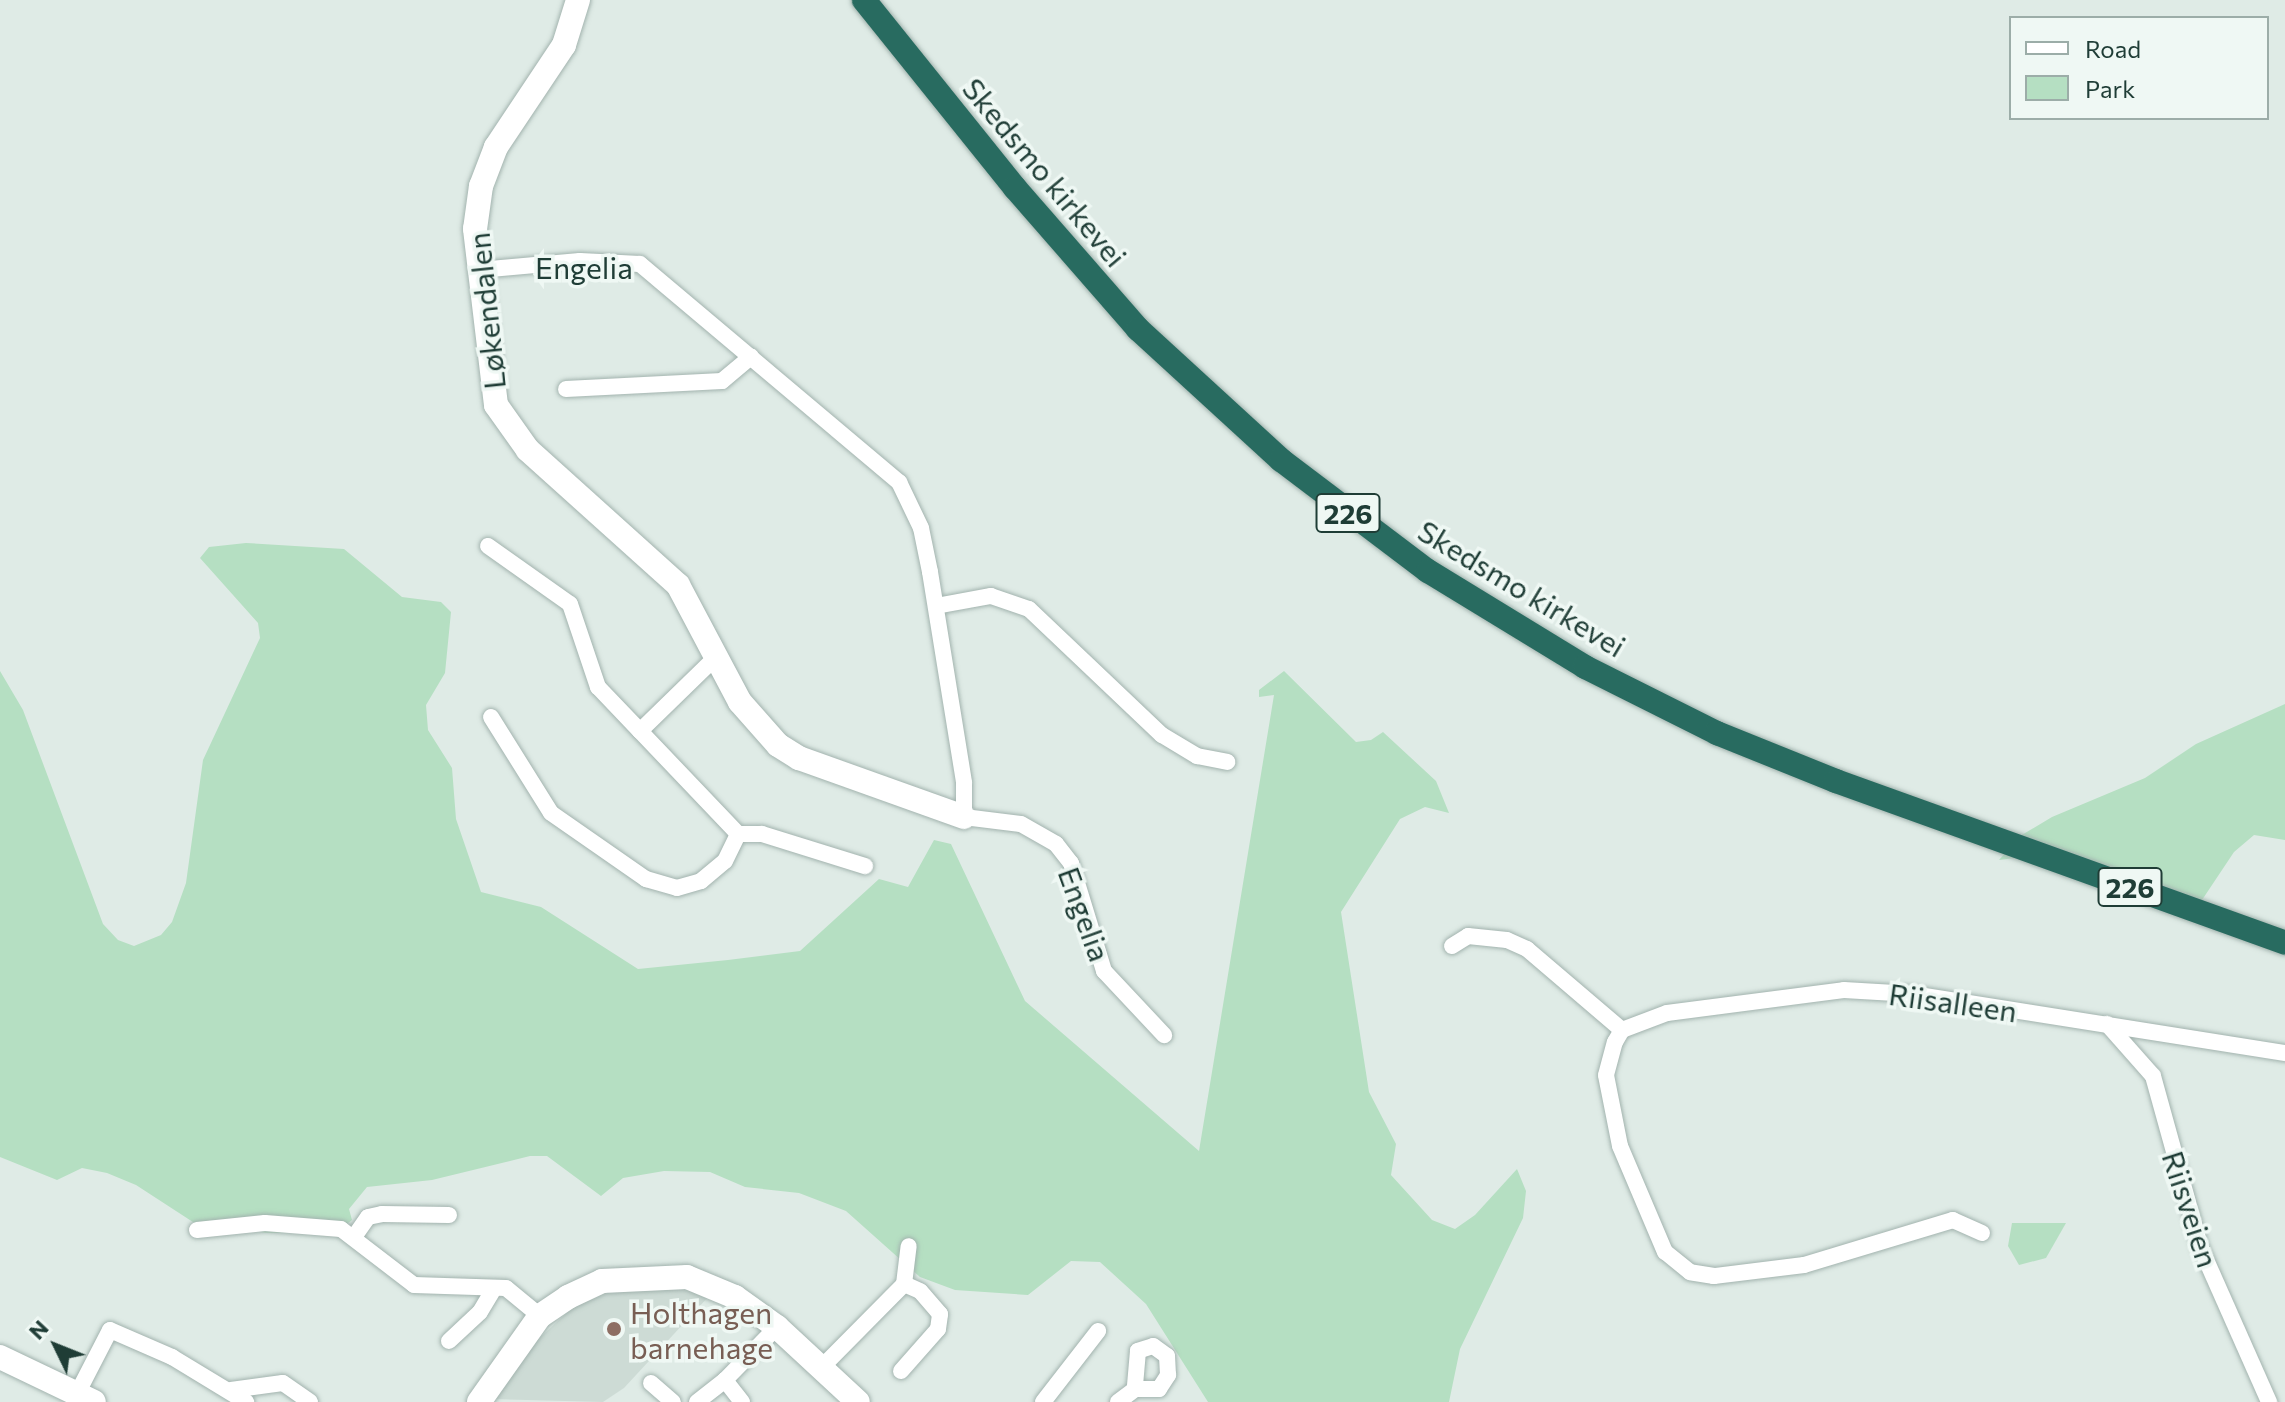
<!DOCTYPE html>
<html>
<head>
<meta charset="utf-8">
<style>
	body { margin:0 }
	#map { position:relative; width:2285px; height:1402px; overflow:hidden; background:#dfebe6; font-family:Commissioner,sans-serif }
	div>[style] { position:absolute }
	.built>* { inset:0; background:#cddbd5 }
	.green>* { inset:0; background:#b5dfc2 }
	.roads { filter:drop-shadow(0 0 2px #a2b3ae) drop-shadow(0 0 2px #a2b3ae) }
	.street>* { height:16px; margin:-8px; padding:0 8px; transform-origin:8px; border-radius:8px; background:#fff }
	.secondary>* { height:24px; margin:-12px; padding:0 12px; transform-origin:12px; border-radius:12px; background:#fff }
	.highway>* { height:24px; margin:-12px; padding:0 12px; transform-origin:12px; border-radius:12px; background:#286b60 }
	.dots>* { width:22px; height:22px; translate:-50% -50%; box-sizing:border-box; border:4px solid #eff8f4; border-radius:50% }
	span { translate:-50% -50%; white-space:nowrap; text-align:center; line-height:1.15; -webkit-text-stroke:7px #eff8f4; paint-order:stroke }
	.shield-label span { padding:2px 6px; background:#eff8f4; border:2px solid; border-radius:6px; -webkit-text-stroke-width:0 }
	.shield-label { font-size:28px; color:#1f3d36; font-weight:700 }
	.street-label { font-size:30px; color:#1f3d36 }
	.education-label { font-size:30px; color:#785e54 }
	.left { translate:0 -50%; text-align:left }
	.legend { position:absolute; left:2009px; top:16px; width:260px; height:104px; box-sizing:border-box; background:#eff8f4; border:2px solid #9cada8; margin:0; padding:10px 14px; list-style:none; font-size:24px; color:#1f3d36 }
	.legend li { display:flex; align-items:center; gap:16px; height:40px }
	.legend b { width:40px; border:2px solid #9cada8 }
	.north { position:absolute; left:16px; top:1306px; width:80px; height:80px; -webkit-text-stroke:6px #eff8f4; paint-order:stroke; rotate:313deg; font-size:22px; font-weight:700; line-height:32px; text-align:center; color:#1f3d36 }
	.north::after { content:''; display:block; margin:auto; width:28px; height:36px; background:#1f3d36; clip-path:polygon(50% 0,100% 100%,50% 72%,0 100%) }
</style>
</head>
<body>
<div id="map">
	<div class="built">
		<i style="clip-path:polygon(686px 1289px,710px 1295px,624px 1388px,603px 1402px,494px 1399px,532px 1345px,572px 1308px,608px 1292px)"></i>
	</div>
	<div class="green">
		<i style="clip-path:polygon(246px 543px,344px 549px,402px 597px,441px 602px,451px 612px,445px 673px,426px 705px,428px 730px,452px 768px,456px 819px,481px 892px,541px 907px,638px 969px,728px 960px,800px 951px,879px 879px,908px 887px,934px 840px,951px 844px,1025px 1001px,1199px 1151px,1274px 695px,1259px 697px,1259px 690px,1284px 671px,1356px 742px,1371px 740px,1383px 732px,1436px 781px,1449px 813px,1425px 807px,1400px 819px,1341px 912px,1369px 1092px,1396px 1144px,1391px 1175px,1432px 1220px,1455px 1229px,1475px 1215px,1517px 1169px,1526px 1191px,1523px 1218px,1460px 1349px,1449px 1402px,1208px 1402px,1146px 1304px,1100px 1262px,1071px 1261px,1028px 1295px,955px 1290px,920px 1277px,846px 1211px,799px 1193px,745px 1187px,710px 1172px,664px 1171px,623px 1178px,601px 1196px,547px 1156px,530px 1156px,432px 1180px,367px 1187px,349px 1209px,352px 1220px,335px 1233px,267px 1233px,196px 1224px,136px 1185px,107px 1173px,82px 1168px,57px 1180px,0 1157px,0 671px,23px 710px,103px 924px,118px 940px,134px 946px,161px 935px,172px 922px,186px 883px,203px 760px,260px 638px,258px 623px,200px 558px,209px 547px)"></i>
		<i style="clip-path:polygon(2285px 704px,2285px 840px,2254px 835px,2234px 852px,2200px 903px,2015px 858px,1999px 860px,2020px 836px,2052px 817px,2145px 778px,2196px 744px)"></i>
		<i style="clip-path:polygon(2012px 1223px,2066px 1223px,2046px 1258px,2019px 1265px,2008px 1246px)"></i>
	</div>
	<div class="roads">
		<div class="street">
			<i style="left:479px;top:270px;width:101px;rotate:-5.1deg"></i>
			<i style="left:580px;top:261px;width:60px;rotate:2.9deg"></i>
			<i style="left:640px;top:264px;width:339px;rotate:40.1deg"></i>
			<i style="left:899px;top:482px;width:51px;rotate:64.4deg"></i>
			<i style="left:921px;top:528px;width:45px;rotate:78.4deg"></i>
			<i style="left:930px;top:572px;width:214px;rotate:80.8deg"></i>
			<i style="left:964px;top:783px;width:34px;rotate:90deg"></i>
			<i style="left:964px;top:817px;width:57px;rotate:7deg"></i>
			<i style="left:1021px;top:824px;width:40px;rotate:29.7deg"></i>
			<i style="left:1056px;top:844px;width:24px;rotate:52deg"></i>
			<i style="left:1071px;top:863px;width:113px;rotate:73deg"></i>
			<i style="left:1104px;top:971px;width:88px;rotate:46.8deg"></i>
			<i style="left:566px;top:389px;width:156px;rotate:-2.9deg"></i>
			<i style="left:722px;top:381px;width:38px;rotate:-40deg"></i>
			<i style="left:488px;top:546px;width:100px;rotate:35.3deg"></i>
			<i style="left:570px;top:604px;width:88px;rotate:71.4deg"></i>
			<i style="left:598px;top:687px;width:61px;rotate:46.3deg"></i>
			<i style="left:640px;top:731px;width:106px;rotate:-44.2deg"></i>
			<i style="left:936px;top:606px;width:56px;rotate:-10.3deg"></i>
			<i style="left:991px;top:596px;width:40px;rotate:18.9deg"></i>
			<i style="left:1029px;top:609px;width:183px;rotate:43.5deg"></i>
			<i style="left:1162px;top:735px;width:41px;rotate:31deg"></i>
			<i style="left:1197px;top:756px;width:31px;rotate:11deg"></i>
			<i style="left:491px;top:717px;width:113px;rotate:58deg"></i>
			<i style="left:551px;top:813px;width:116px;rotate:34.8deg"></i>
			<i style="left:646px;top:879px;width:32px;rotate:16deg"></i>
			<i style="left:677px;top:888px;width:25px;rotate:-16deg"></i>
			<i style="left:701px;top:881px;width:31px;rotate:-40deg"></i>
			<i style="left:725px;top:861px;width:30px;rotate:-64deg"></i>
			<i style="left:640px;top:731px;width:142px;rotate:46.4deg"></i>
			<i style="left:738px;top:834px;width:24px"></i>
			<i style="left:762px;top:834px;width:108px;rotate:17.3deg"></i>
			<i style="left:1452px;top:946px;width:19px;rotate:-32deg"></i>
			<i style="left:1468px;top:936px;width:39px;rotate:6deg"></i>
			<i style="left:1507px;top:940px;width:22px;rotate:24deg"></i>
			<i style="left:1527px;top:949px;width:125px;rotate:40.5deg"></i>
			<i style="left:2107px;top:1024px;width:69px;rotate:48.5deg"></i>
			<i style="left:2153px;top:1076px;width:176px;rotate:74.5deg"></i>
			<i style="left:2200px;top:1246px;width:171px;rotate:66.1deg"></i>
			<i style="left:197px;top:1230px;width:68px;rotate:-5.9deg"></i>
			<i style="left:265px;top:1223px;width:76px;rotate:4.5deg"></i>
			<i style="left:341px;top:1229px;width:92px;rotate:37.5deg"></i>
			<i style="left:414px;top:1285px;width:92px;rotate:1.9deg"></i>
			<i style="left:506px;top:1288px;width:44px;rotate:39.5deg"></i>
			<i style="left:1982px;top:1233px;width:32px;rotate:-156deg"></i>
			<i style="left:1953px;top:1220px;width:156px;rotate:163.2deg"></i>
			<i style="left:1804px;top:1265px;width:91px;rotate:173deg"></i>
			<i style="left:1714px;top:1276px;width:24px;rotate:-171deg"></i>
			<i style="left:1690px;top:1272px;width:32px;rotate:-141deg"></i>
			<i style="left:1665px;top:1252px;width:115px;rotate:-113deg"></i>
			<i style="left:1620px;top:1146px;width:72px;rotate:-101.2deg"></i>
			<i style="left:1606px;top:1075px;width:34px;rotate:-75deg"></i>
			<i style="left:1615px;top:1042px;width:14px;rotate:-60deg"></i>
			<i style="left:1622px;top:1030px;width:48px;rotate:-20.7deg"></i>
			<i style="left:1667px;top:1013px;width:178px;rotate:-7.4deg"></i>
			<i style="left:1844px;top:990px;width:68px;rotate:3.4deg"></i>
			<i style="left:1912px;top:994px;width:378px;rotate:9deg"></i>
			<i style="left:354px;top:1237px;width:24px;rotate:-55deg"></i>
			<i style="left:368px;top:1217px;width:14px;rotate:-12deg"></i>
			<i style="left:382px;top:1214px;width:67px;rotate:0.9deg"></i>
			<i style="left:449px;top:1341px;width:42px;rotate:-43.1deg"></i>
			<i style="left:480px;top:1312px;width:26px;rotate:-59deg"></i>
			<i style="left:822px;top:1367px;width:117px;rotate:-45.3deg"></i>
			<i style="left:901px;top:1371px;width:56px;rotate:-48.6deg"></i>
			<i style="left:938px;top:1329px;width:15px;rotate:-82deg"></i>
			<i style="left:940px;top:1314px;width:30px;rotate:-131deg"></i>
			<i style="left:920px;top:1291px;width:17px;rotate:-156deg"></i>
			<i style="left:904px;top:1284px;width:38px;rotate:-83deg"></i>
			<i style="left:651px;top:1383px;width:29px;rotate:41deg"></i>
			<i style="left:231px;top:1390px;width:52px;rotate:-7.7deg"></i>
			<i style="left:283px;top:1383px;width:33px;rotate:35deg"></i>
			<i style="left:77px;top:1394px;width:72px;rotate:-62.7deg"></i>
			<i style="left:110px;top:1330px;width:68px;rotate:23.5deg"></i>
			<i style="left:172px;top:1357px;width:87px;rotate:31.3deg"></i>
			<i style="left:697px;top:1402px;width:36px;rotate:-38deg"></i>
			<i style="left:742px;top:1402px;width:28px;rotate:-128deg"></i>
			<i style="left:725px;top:1380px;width:74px;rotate:-45.5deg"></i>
			<i style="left:1043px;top:1402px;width:90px;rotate:-52.2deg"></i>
			<i style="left:1118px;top:1402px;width:21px;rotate:-37deg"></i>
			<i style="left:1135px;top:1389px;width:24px"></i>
			<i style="left:1159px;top:1389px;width:17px;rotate:-57deg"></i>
			<i style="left:1168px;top:1375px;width:19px;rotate:-93deg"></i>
			<i style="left:1167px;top:1356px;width:17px;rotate:-144deg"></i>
			<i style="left:1153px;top:1346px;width:16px;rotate:162deg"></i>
			<i style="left:1138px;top:1351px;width:38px;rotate:95deg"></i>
		</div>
		<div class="secondary">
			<i style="left:578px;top:0;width:47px;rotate:107.3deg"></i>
			<i style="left:564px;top:45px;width:123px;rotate:123.7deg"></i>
			<i style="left:496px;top:147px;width:42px;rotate:111deg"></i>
			<i style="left:481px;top:186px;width:43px;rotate:97.9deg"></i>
			<i style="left:475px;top:229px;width:177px;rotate:83.2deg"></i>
			<i style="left:496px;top:405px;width:55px;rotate:54.6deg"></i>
			<i style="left:528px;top:450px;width:202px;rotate:42deg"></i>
			<i style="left:678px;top:585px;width:132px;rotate:62.1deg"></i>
			<i style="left:740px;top:702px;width:57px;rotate:48.5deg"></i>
			<i style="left:778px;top:745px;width:25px;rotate:32deg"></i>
			<i style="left:799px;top:758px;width:175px;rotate:19.7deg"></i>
			<i style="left:0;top:1357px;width:104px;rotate:25.6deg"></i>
			<i style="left:479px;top:1402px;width:105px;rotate:-54.7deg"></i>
			<i style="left:540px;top:1316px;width:34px;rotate:-34deg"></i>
			<i style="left:568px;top:1297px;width:38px;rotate:-25deg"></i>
			<i style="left:602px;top:1281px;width:85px;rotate:-2.7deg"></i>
			<i style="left:687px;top:1277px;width:52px;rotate:22.6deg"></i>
			<i style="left:735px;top:1297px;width:52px;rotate:35.5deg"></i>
			<i style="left:777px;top:1327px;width:110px;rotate:42.8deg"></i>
		</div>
		<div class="highway">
			<i style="left:864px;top:0;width:241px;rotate:51.2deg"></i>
			<i style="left:1015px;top:188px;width:187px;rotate:48.9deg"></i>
			<i style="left:1138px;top:329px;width:194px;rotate:42.5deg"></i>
			<i style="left:1281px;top:460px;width:184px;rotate:37.1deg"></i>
			<i style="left:1428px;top:571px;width:184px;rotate:31.4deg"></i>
			<i style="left:1585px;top:667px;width:148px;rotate:26.6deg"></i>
			<i style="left:1717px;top:733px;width:128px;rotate:22deg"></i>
			<i style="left:1836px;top:781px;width:477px;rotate:19.8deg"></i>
		</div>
	</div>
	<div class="dots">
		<i style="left:614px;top:1329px;background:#8d6e63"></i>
	</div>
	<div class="shield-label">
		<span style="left:1348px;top:513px">226</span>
		<span style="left:2130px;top:887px">226</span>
	</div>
	<div class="street-label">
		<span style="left:1045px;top:172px;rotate:50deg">Skedsmo kirkevei</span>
		<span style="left:584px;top:267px">Engelia</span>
		<span style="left:486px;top:311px;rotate:-96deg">Løkendalen</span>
		<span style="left:1522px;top:588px;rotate:31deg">Skedsmo kirkevei</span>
		<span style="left:1085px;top:914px;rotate:70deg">Engelia</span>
		<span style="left:1953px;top:1002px;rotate:8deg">Riisalleen</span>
		<span style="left:2191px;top:1209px;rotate:72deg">Riisveien</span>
	</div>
	<div class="education-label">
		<span class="left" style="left:630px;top:1329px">Holthagen<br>barnehage</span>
	</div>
	<ul class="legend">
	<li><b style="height:10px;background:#fff"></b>Road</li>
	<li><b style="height:22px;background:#b5dfc2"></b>Park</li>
	</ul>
	<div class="north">N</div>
</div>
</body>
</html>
